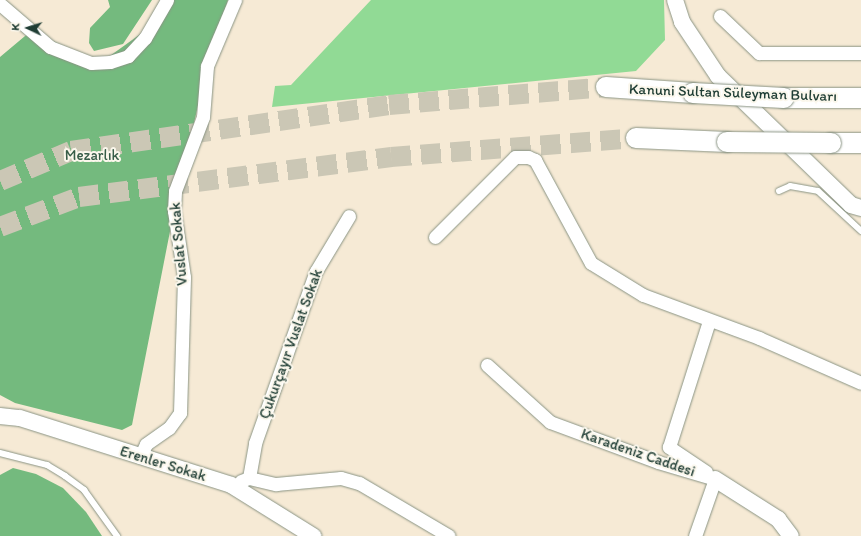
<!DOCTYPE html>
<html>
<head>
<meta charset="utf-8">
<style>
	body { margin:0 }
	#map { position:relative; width:861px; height:536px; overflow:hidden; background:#f6ead5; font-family:Itim,sans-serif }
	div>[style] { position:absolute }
	.green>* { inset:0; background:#91da95 }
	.forest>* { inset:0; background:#74ba7e }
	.primary-tunnel>* { height:20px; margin-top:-10px; transform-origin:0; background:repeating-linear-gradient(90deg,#cbc7b5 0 20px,transparent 0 30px) }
	.roads { filter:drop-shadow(0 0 1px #8a9484) drop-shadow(0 0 1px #8a9484) }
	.service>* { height:6px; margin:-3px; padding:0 3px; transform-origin:3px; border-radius:3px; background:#fff }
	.minor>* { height:13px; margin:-6.5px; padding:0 6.5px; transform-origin:6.5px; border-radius:6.5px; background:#fff }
	.tertiary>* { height:16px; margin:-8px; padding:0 8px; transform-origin:8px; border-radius:8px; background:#fff }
	.primary>* { height:20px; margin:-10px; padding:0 10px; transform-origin:10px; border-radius:10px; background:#fff }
	.bridges { filter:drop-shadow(0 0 1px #8a9484) drop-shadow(0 0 1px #8a9484) }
	.primary-bridge>* { height:20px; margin:-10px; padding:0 10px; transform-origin:10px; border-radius:10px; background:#fff }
	span { translate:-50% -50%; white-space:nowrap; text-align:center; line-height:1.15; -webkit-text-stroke:4px #fbf7ec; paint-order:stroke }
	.street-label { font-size:15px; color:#1f3d34 }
	.park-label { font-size:15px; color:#365c47 }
	.north { position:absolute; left:8px; top:8px; width:40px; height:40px; -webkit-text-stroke:3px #fbf7ec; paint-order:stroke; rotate:274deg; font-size:11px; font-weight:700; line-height:16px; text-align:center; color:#1f3d34 }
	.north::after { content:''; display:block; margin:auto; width:14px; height:18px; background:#1f3d34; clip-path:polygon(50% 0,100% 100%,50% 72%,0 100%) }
</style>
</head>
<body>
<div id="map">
	<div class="green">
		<i style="clip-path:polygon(371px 0,664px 0,665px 40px,636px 71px,272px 107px,275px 86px,291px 85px)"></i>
	</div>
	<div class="forest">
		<i style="clip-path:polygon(108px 0,152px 0,123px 44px,94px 51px,89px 43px,90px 28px,110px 7px)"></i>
		<i style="clip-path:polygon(169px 0,228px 0,207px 66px,174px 211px,132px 425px,122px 430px,15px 403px,0 395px,0 57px,31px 31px,100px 63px,153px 25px)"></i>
		<i style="clip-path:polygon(13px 468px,36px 474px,63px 488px,86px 512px,102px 536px,0 536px,0 475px)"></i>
	</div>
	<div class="primary-tunnel">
		<i style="left:0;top:181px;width:77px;rotate:-22.9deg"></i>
		<i style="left:71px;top:151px;width:321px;rotate:-8.2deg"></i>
		<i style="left:389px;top:105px;width:218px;rotate:-4.7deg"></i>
		<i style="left:0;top:227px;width:85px;rotate:-20.8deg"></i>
		<i style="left:79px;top:197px;width:315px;rotate:-7.3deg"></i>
		<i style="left:391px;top:157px;width:246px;rotate:-4.4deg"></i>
	</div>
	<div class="roads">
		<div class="service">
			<i style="left:779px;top:191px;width:12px;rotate:-24deg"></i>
			<i style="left:790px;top:186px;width:28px;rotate:10deg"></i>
			<i style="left:818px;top:191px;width:59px;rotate:42.9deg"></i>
			<i style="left:0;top:453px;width:49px;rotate:14.3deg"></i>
			<i style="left:47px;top:465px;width:21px;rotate:31deg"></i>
			<i style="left:65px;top:476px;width:24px;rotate:36deg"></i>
			<i style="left:84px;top:490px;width:57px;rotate:54.3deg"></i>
		</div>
		<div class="minor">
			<i style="left:0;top:4px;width:66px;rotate:40.7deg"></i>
			<i style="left:50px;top:47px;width:44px;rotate:21.3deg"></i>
			<i style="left:91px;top:63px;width:19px;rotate:-3deg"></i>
			<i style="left:110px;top:62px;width:19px;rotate:-18deg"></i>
			<i style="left:128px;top:56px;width:25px;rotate:-47deg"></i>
			<i style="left:145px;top:38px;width:44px;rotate:-59.9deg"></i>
			<i style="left:720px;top:16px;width:54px;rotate:43.5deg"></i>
			<i style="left:759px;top:53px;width:102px"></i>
			<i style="left:435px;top:237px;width:113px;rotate:-45deg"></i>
			<i style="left:515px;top:157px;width:13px"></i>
			<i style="left:528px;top:157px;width:8px;rotate:23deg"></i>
			<i style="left:535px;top:160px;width:117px;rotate:61.5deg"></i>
			<i style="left:591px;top:263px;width:61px;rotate:31.6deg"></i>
			<i style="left:643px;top:295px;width:124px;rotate:20.3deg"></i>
			<i style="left:759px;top:338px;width:111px;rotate:23.8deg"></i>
			<i style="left:487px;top:365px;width:85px;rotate:42.1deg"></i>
			<i style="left:550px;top:422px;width:115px;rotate:20.3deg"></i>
			<i style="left:658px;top:462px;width:59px;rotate:16.6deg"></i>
			<i style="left:140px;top:457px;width:14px;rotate:-65deg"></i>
			<i style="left:146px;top:444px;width:28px;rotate:-35deg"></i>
			<i style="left:169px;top:428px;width:19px;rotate:-54deg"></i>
			<i style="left:180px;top:413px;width:136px;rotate:-88.3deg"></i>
			<i style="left:184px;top:277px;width:67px;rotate:-98.6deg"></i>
			<i style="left:174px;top:211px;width:20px;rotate:-87deg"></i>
			<i style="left:175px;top:191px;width:79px;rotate:-69.3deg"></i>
			<i style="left:203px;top:117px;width:51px;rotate:-85.5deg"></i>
			<i style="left:207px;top:66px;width:72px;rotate:-67deg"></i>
			<i style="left:706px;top:472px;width:45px;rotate:-146deg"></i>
			<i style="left:669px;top:447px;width:132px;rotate:-72.4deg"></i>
			<i style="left:249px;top:478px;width:36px;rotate:-80deg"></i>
			<i style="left:255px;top:443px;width:182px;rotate:-70.5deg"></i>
			<i style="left:316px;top:271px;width:64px;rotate:-59deg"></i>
			<i style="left:241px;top:481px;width:9px;rotate:-21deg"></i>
			<i style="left:249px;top:478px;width:28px;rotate:13deg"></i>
			<i style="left:276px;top:484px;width:65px;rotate:-5.3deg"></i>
			<i style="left:341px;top:478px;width:19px;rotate:16deg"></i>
			<i style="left:359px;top:483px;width:104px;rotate:30.5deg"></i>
			<i style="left:695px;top:536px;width:60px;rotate:-70.7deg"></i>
		</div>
		<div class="tertiary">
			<i style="left:675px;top:0;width:23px;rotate:72deg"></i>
			<i style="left:682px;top:22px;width:65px;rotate:56.3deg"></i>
			<i style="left:718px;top:76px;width:185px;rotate:44.1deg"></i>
			<i style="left:851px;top:205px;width:10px;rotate:17deg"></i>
			<i style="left:0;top:416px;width:20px;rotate:6deg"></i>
			<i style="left:20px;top:418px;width:221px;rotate:17.6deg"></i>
			<i style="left:231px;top:485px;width:97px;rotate:31.9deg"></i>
			<i style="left:715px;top:479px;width:75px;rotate:32.4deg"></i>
			<i style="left:778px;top:519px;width:21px;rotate:53deg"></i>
		</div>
		<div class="primary">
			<i style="left:606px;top:87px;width:87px;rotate:3.9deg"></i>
			<i style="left:784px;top:98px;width:77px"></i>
			<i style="left:636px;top:138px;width:91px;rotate:2.5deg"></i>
			<i style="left:831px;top:143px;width:30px"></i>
		</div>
	</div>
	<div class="bridges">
		<div class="primary-bridge">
			<i style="left:693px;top:93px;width:91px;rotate:3.1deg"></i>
			<i style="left:727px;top:142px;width:104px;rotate:0.6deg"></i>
		</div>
	</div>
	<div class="street-label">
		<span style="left:733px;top:93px;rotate:2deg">Kanuni Sultan Süleyman Bulvarı</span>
		<span style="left:179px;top:244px;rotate:-95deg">Vuslat Sokak</span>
		<span style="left:291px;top:344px;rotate:-70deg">Çukurçayır Vuslat Sokak</span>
		<span style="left:638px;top:453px;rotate:19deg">Karadeniz Caddesi</span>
		<span style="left:163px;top:464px;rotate:17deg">Erenler Sokak</span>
	</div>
	<div class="park-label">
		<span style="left:92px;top:156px">Mezarlık</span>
	</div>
	<div class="north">K</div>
</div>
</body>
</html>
